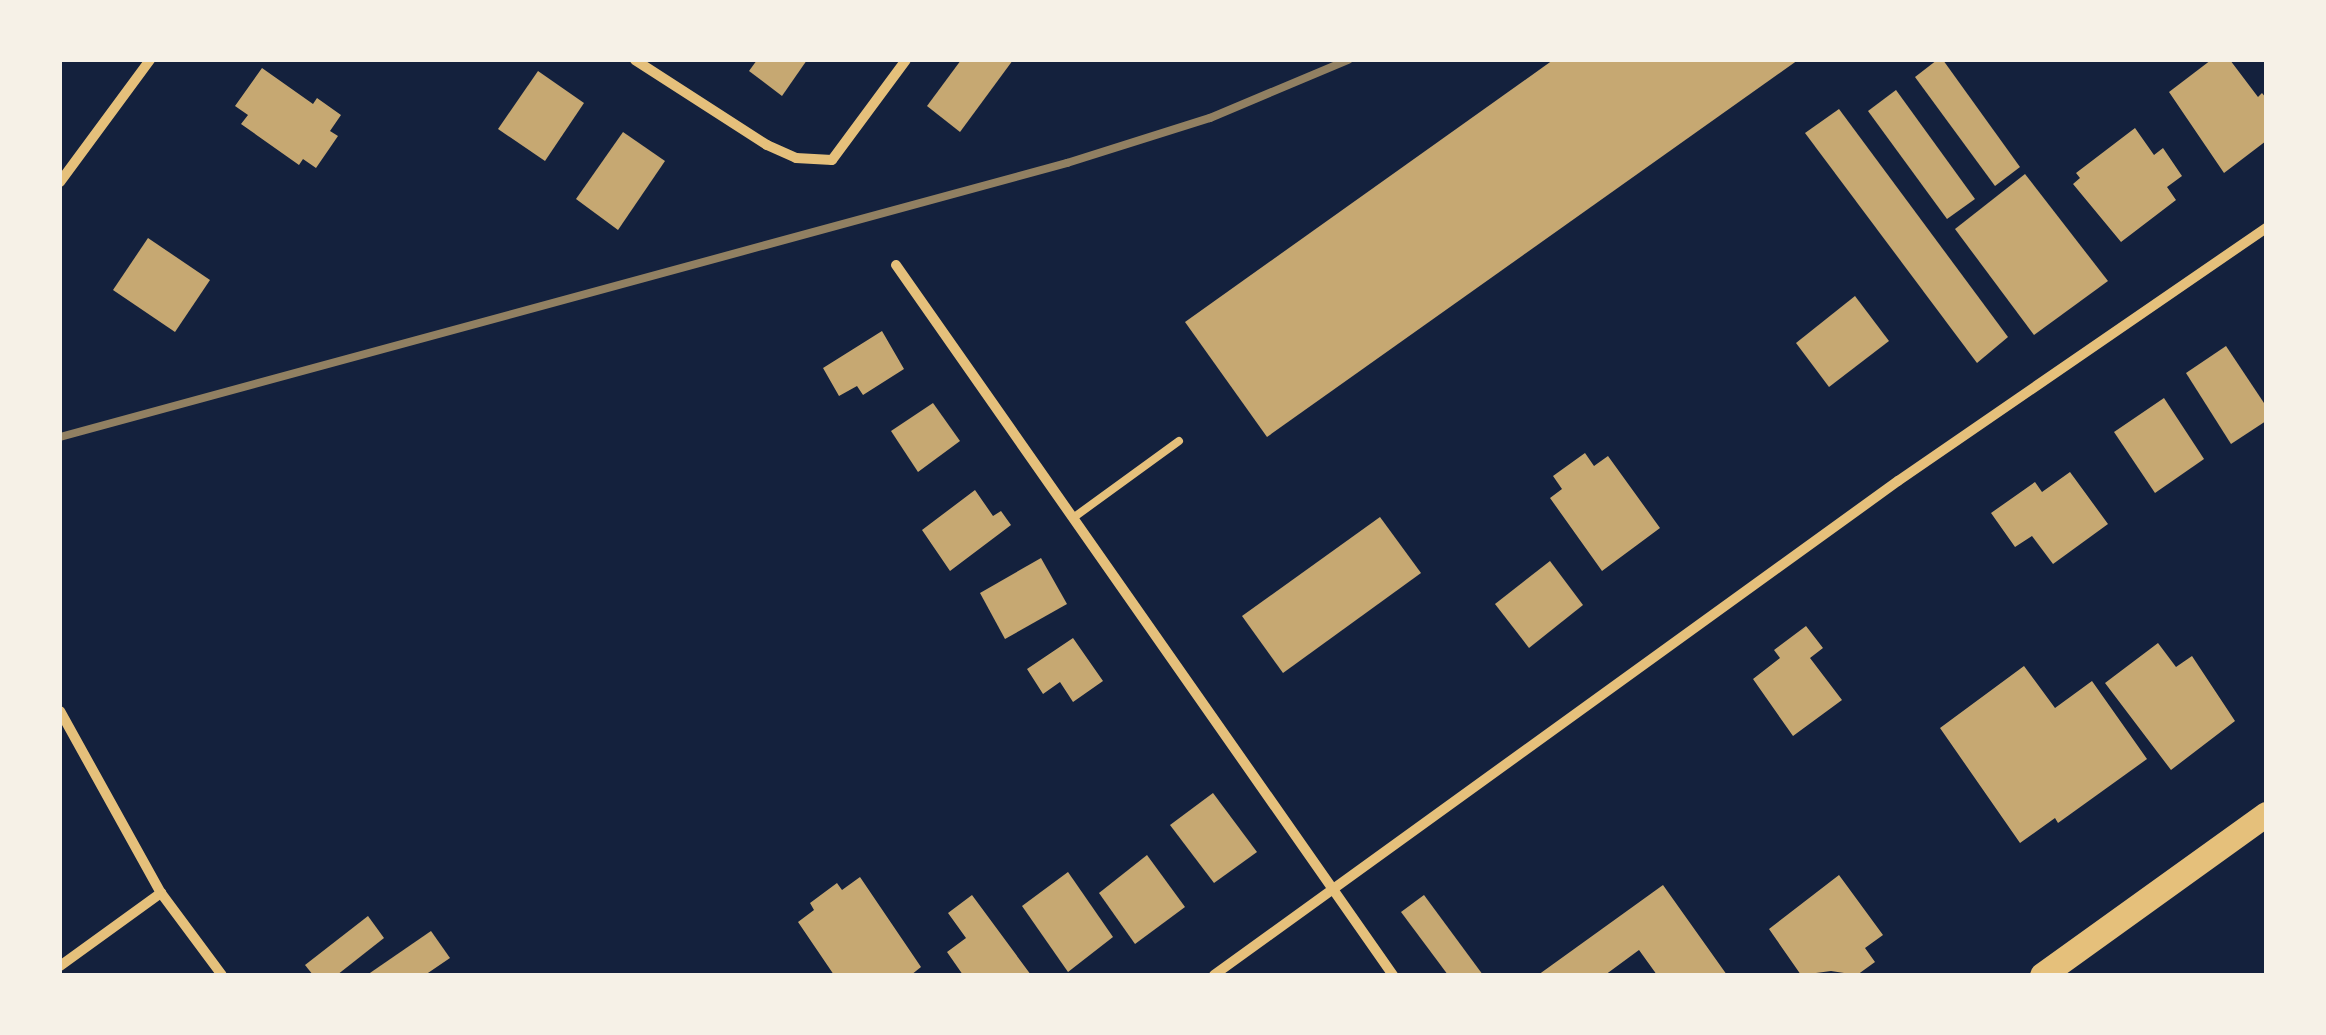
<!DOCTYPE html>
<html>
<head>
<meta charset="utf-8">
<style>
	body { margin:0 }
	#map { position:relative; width:2326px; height:1035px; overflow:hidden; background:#14213d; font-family:"Asap Condensed",sans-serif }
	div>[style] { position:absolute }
	.building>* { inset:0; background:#c6a872 }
	.service>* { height:8px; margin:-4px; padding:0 4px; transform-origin:4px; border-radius:4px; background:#e5c07b }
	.minor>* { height:10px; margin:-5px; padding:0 5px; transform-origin:5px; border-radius:5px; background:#e5c07b }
	.primary>* { height:25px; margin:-12.5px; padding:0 12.5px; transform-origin:12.5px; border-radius:12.5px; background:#e5c07b }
	.rail>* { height:8px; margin:-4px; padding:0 4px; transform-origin:4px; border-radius:4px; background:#918062 }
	span { translate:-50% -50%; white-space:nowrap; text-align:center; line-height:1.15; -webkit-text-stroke:10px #f6f1e7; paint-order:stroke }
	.frame { position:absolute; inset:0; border:62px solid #f6f1e7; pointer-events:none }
</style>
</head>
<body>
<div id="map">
	<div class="building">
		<i style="clip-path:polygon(757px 60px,807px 60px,782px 96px,749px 71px)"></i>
		<i style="clip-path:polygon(961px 60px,1013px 60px,960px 132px,927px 106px)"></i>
		<i style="clip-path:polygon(1553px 60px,1798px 60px,1267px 437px,1185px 322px)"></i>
		<i style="clip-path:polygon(1937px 60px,1943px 60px,2020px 167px,1995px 186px,1915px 77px)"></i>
		<i style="clip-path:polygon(2211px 60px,2230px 60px,2258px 97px,2262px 93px,2266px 98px,2266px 141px,2224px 173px,2169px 92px)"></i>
		<i style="clip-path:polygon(262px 68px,313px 104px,317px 98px,341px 115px,330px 131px,338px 136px,316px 168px,303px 159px,299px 165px,241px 124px,248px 115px,235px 106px)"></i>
		<i style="clip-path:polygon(538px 71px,584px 103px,545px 161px,498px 129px)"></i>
		<i style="clip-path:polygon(1896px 90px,1975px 199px,1947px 219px,1868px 111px)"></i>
		<i style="clip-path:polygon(1839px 109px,2008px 337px,1977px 363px,1805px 133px)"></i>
		<i style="clip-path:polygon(2135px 128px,2154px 155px,2163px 148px,2182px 176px,2167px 187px,2176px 200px,2121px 242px,2073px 184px,2080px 178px,2076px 173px)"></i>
		<i style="clip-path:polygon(623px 132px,665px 161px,618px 230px,576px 199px)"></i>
		<i style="clip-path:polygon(2025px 174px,2108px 281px,2034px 335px,1955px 229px)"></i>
		<i style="clip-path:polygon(148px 238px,210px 280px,175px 332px,113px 290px)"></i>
		<i style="clip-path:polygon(1855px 296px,1889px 341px,1829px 387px,1796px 343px)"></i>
		<i style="clip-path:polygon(882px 331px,904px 369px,863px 395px,857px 386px,839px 396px,823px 368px)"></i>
		<i style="clip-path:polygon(2226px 346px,2266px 406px,2266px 421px,2231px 444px,2186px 373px)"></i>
		<i style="clip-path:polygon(2164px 398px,2204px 459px,2155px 493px,2114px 432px)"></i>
		<i style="clip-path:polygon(933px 403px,960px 441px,918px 472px,891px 431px)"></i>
		<i style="clip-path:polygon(1585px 453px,1594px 466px,1608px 456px,1660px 528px,1602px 571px,1550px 498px,1562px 489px,1553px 476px)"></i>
		<i style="clip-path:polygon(2070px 472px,2108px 524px,2053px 564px,2032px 536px,2015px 547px,1991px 513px,2035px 482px,2042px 492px)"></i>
		<i style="clip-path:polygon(975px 490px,993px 516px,1001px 511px,1011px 525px,950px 571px,922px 530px)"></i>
		<i style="clip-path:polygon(1380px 517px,1421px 573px,1283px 673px,1242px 616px)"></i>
		<i style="clip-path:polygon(1041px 558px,1067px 604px,1005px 639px,980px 593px)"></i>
		<i style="clip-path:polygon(1550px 561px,1583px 605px,1529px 648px,1495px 604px)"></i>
		<i style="clip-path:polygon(1806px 626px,1823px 648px,1810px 658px,1842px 700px,1793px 736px,1753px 679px,1780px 658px,1774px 650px)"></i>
		<i style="clip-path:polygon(1073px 638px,1103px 681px,1073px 702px,1060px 682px,1043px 694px,1027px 669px)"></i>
		<i style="clip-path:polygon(2158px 643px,2176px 667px,2192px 656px,2235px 721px,2171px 770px,2105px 683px)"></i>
		<i style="clip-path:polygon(2024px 666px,2055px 708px,2092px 681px,2147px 759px,2058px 823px,2055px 818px,2020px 843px,1940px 728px)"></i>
		<i style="clip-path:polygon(1213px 793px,1257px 852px,1214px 883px,1170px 825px)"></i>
		<i style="clip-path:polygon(1147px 855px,1185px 907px,1135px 944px,1099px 893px)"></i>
		<i style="clip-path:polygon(1068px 872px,1113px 937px,1068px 972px,1022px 906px)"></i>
		<i style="clip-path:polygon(1839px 875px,1883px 935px,1865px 948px,1875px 962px,1857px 975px,1831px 971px,1801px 975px,1769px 929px)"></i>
		<i style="clip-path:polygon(860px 877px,921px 967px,911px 975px,834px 975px,798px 922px,814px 910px,810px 903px,837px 883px,842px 890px)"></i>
		<i style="clip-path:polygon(1663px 885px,1727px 975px,1657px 975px,1639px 950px,1605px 975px,1538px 975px)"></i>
		<i style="clip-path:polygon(972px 895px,1031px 975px,963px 975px,947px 952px,966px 938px,948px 913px)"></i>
		<i style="clip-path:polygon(1424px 895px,1483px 975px,1448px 975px,1401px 912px)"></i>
		<i style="clip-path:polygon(368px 916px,384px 938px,337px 975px,313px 975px,305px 965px)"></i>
		<i style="clip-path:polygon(431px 931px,450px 958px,425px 975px,367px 975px)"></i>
	</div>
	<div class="service">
		<i style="left:1073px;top:518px;width:131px;rotate:-36deg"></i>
	</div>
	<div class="minor">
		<i style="left:635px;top:60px;width:157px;rotate:32.8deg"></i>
		<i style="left:767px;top:145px;width:32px;rotate:24deg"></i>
		<i style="left:796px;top:158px;width:36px;rotate:3deg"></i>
		<i style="left:832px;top:160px;width:124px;rotate:-53.5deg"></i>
		<i style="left:60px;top:182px;width:152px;rotate:-53.6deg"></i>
		<i style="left:896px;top:265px;width:867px;rotate:55.01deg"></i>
		<i style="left:60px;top:711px;width:208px;rotate:61deg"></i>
		<i style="left:161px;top:893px;width:102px;rotate:53.4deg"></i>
		<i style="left:60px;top:966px;width:125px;rotate:-35.9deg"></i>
		<i style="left:1214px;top:975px;width:844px;rotate:-35.84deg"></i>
		<i style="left:1898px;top:481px;width:447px;rotate:-34.5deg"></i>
	</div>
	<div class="primary">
		<i style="left:2042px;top:975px;width:276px;rotate:-35.7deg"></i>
	</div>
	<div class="rail">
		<i style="left:60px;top:437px;width:1044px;rotate:-15.22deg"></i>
		<i style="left:1067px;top:163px;width:150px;rotate:-17.5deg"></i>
		<i style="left:1210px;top:118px;width:150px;rotate:-22.8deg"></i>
	</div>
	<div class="frame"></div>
</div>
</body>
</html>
